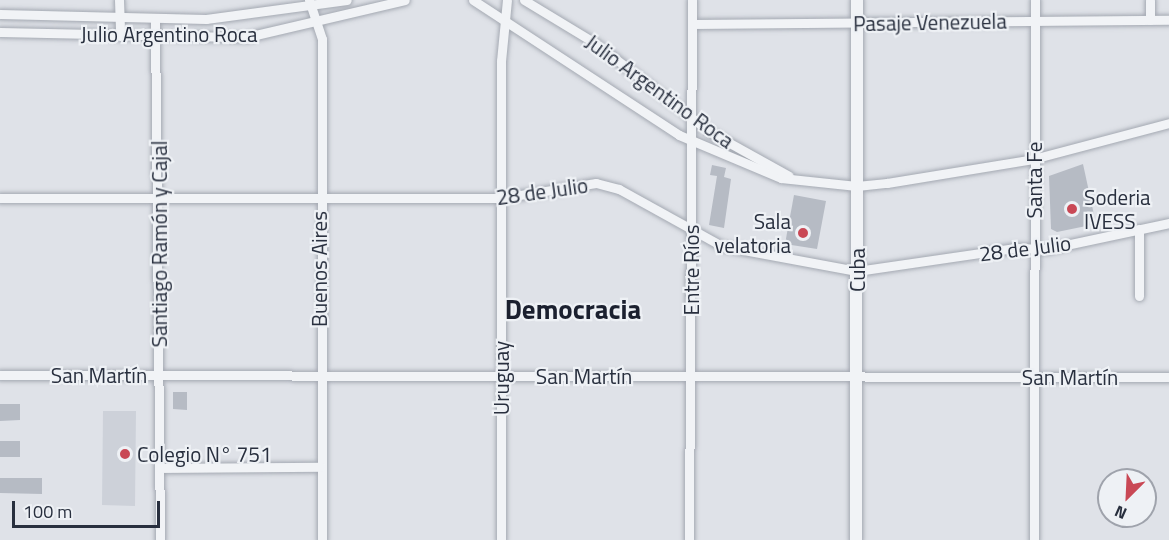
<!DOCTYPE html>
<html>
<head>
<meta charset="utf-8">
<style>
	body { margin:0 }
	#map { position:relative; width:1169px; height:540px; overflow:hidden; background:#dfe2e8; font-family:"Titillium Web",sans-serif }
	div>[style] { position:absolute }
	.built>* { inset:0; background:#cdd1d9 }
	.building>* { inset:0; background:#b6bbc4 }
	.roads { filter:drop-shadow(0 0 2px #a4a9b2) drop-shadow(0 0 2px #a4a9b2) }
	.minor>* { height:9px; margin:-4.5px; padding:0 4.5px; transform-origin:4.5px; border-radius:4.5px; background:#f1f3f6 }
	.tertiary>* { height:12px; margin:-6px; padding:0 6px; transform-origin:6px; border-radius:6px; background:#f1f3f6 }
	.dots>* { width:16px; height:16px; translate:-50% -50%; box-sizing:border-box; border:3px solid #eef1f5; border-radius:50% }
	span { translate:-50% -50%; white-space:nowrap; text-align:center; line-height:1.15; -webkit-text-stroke:4.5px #eef1f5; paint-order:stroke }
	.street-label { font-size:21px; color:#282f3e }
	.poi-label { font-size:21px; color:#282f3e }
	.left { translate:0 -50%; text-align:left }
	.right { translate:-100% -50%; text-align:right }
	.district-label { font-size:27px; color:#1b202f; font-weight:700 }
	.north { position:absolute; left:1097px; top:468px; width:60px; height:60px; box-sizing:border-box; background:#eef1f5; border:2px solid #9fa3ac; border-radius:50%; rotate:204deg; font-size:16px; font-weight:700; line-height:24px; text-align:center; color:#282f3e }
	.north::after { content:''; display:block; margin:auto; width:21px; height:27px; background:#c94855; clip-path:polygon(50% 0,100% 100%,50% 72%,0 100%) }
	.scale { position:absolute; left:12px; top:501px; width:148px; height:27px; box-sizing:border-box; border:3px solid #282f3e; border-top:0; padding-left:8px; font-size:18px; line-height:21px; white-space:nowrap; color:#282f3e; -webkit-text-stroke:4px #eef1f5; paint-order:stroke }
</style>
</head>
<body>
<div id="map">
	<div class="built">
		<i style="clip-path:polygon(103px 411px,136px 411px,135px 506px,102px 505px)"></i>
	</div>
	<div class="building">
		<i style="clip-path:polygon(1083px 164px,1096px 224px,1057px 232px,1051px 229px,1049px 176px)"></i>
		<i style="clip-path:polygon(712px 165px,726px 168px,724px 177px,731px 179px,724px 228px,709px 225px,717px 176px,710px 175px)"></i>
		<i style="clip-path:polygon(794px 195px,826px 201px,817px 249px,785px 244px)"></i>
		<i style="clip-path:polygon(173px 392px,187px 392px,187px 410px,173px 409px)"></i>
		<i style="clip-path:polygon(0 404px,20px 404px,20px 420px,0 421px)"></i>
		<i style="clip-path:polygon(0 441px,20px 441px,20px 457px,0 457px)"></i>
		<i style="clip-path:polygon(0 478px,42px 478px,42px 494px,0 493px)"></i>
	</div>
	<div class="roads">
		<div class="minor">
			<i style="left:119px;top:0;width:36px;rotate:88deg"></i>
			<i style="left:309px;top:0;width:41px;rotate:71.6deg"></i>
			<i style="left:322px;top:39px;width:501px;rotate:90deg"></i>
			<i style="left:473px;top:0;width:246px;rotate:33.2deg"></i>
			<i style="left:679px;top:135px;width:111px;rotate:22.9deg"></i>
			<i style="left:781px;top:178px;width:76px;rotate:6deg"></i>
			<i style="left:857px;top:186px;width:30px;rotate:-6deg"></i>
			<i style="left:887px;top:183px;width:148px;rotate:-9.3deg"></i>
			<i style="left:1033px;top:159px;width:141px;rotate:-14.8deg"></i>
			<i style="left:524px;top:0;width:83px;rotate:31.2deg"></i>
			<i style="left:595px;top:43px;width:145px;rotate:37.7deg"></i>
			<i style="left:710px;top:132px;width:90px;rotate:29.1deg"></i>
			<i style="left:0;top:14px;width:206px;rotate:1.4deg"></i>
			<i style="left:206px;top:19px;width:142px;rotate:-7.7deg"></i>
			<i style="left:155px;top:20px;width:520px;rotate:89.45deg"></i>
			<i style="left:1150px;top:20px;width:20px;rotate:-90deg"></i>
			<i style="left:692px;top:24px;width:477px;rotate:-0.5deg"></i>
			<i style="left:0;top:32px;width:247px;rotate:1.2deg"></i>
			<i style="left:247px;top:37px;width:162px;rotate:-13.2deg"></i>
			<i style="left:0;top:198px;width:501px"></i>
			<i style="left:501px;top:198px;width:96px;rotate:-9deg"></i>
			<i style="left:596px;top:183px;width:24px;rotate:15deg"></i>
			<i style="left:619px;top:189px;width:118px;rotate:29deg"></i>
			<i style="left:722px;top:246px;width:137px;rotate:10.5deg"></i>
			<i style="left:857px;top:271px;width:160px;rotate:-8.3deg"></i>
			<i style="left:1015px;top:248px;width:32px;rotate:2deg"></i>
			<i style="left:1047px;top:249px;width:125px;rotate:-12deg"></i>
			<i style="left:1139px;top:229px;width:67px;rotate:90deg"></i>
			<i style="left:0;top:375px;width:1169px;rotate:0.1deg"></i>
			<i style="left:160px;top:468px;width:160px;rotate:-0.4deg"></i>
			<i style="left:501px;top:540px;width:479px;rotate:-90deg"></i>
			<i style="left:501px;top:61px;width:61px;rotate:-84.4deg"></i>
			<i style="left:689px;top:540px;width:540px;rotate:-89.68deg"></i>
			<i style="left:1034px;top:540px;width:540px;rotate:-89.89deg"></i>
		</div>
		<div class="tertiary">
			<i style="left:856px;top:540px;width:540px;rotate:-89.89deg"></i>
		</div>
	</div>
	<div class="dots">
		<i style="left:1072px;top:209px;background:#c94855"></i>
		<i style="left:803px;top:233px;background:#c94855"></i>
		<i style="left:125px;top:454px;background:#c94855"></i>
	</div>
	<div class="street-label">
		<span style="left:930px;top:22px;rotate:-1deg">Pasaje Venezuela</span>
		<span style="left:169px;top:34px">Julio Argentino Roca</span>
		<span style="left:660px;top:91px;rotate:36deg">Julio Argentino Roca</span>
		<span style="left:1034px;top:180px;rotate:-90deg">Santa Fe</span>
		<span style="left:542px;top:191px;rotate:-8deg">28 de Julio</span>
		<span style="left:159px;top:244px;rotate:-90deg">Santiago Ramón y Cajal</span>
		<span style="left:1025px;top:248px;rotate:-7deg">28 de Julio</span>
		<span style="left:319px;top:269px;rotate:-90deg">Buenos Aires</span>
		<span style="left:691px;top:270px;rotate:-90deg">Entre Ríos</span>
		<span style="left:857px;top:270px;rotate:-90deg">Cuba</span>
		<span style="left:99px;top:375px">San Martín</span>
		<span style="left:584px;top:376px">San Martín</span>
		<span style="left:1070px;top:377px">San Martín</span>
		<span style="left:501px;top:378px;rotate:-90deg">Uruguay</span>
	</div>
	<div class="poi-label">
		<span class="left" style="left:1084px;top:209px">Soderia<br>IVESS</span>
		<span class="right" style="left:791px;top:233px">Sala<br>velatoria</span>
		<span class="left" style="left:137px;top:454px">Colegio N° 751</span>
	</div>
	<div class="district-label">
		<span style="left:573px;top:309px">Democracia</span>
	</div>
	<div class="north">N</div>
	<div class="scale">100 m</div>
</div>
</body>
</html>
